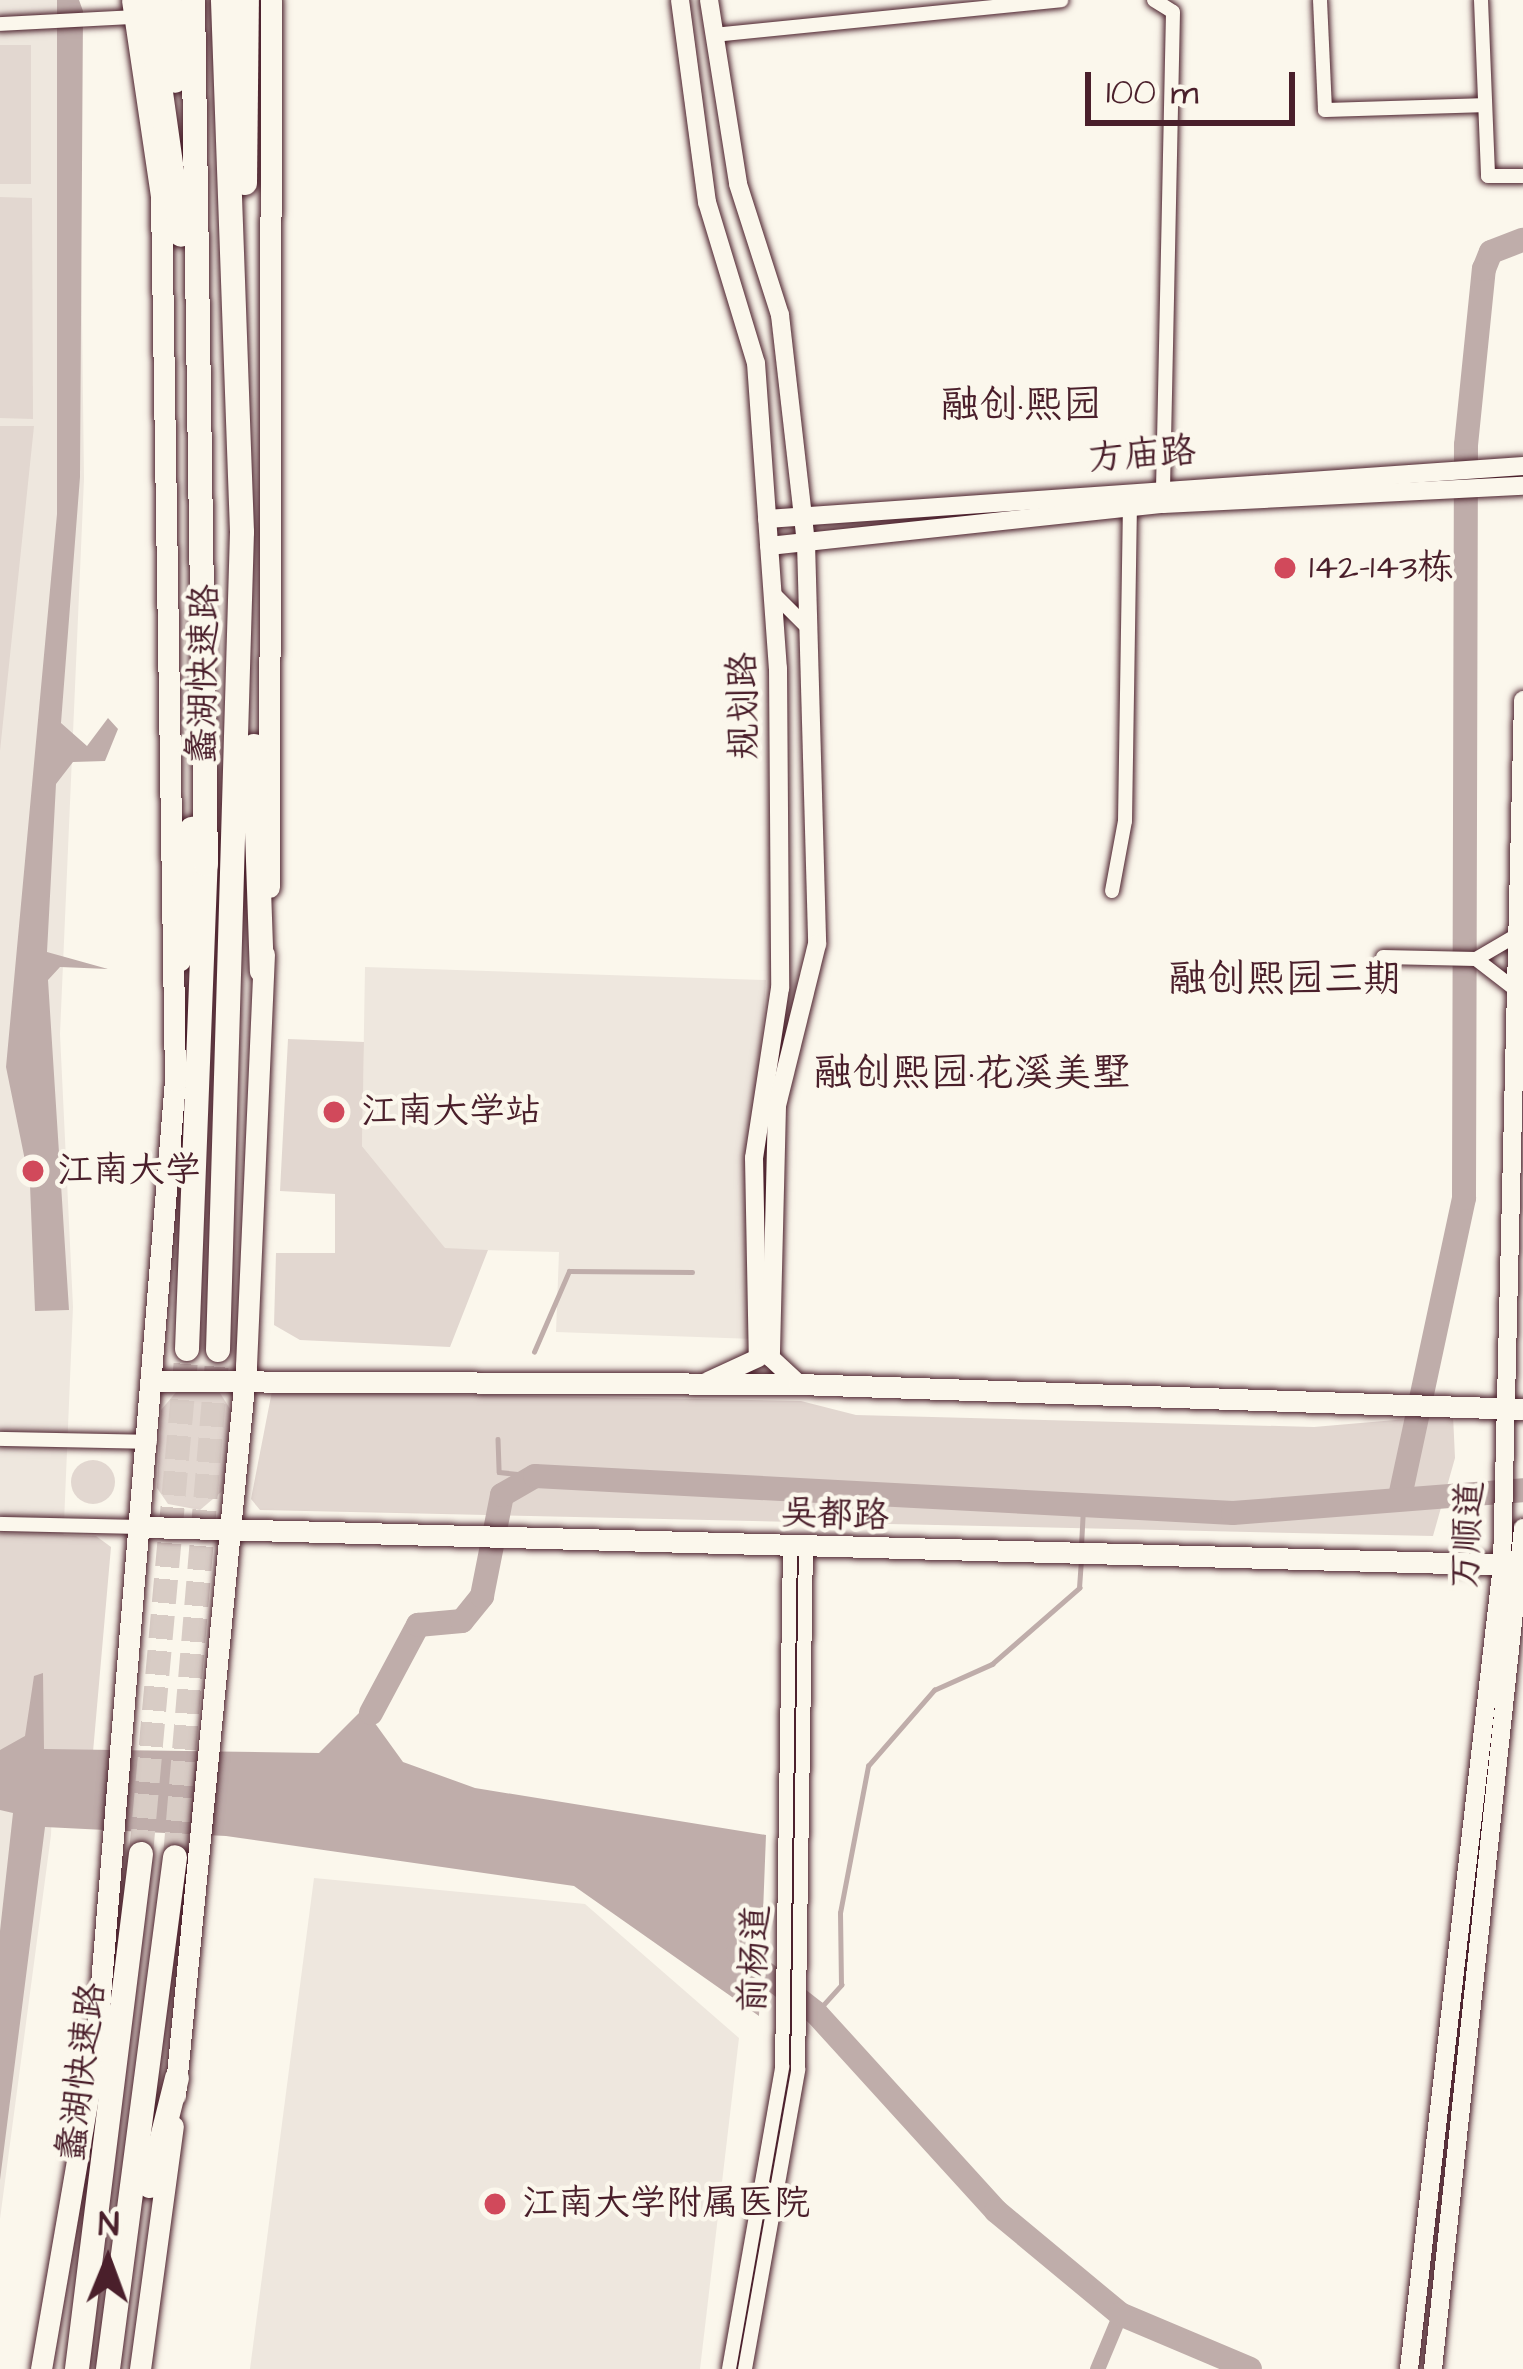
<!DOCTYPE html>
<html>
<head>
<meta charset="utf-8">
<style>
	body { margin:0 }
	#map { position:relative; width:1523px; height:2369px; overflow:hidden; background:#fbf7ec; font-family:"Architects Daughter","LXGW WenKai TC",sans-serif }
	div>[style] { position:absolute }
	.built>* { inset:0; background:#eee7de }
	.green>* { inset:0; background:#e2d7d0 }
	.round { border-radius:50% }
	.water>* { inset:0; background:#bfadaa }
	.stream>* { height:4.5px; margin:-2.25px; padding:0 2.25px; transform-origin:2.25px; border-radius:2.25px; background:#bfadaa }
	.canal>* { height:15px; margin:-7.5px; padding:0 7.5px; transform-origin:7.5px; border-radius:7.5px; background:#bfadaa }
	.river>* { height:24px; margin:-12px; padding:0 12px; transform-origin:12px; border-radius:12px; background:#bfadaa }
	.highway-tunnel>* { height:24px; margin-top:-12px; transform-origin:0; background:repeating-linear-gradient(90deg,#d8ccc5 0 24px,transparent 0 36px) }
	.roads { filter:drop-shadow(0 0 3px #4a1f2b) drop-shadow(0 0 3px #4a1f2b) }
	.street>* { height:14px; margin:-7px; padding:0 7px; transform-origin:7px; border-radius:7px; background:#fbf7ec }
	.secondary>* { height:18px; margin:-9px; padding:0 9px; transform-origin:9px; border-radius:9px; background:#fbf7ec }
	.primary>* { height:21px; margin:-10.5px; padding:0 10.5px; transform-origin:10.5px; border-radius:10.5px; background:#fbf7ec }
	.highway>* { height:24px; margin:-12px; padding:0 12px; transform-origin:12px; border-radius:12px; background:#fbf7ec }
	.dots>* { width:33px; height:33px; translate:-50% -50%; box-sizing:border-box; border:6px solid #fbf7ec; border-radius:50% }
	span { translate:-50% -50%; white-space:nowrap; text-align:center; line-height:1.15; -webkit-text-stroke:9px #fbf7ec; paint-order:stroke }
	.street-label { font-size:36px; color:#4a1f2b }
	.poi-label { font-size:36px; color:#4a1f2b }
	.left { translate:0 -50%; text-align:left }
	.neighbourhood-label { font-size:39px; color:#4a1f2b }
	.north { position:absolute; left:48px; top:2201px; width:120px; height:120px; -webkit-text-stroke:9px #fbf7ec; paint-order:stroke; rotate:1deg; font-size:33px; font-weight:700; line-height:48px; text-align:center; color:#4a1f2b }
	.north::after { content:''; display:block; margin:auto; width:42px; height:54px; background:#4a1f2b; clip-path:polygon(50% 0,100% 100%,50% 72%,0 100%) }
	.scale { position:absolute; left:1085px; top:72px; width:210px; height:54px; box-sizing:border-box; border:6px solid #4a1f2b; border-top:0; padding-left:15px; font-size:36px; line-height:42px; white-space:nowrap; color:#4a1f2b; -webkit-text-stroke:9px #fbf7ec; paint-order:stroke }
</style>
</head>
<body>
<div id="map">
	<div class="built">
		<i style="clip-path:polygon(0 0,78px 0,84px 479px,60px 1034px,73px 1307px,51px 1835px,0 2219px)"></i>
		<i style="clip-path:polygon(365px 967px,766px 980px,746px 1252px,754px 1339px,556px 1332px,559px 1252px,445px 1249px,362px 1146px)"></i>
		<i style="clip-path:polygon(314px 1878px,585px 1904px,739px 2038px,700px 2369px,250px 2369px)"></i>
	</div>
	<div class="green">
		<i style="clip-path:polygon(0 45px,31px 45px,31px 184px,0 184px)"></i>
		<i style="clip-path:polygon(0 197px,32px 198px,33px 419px,0 418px)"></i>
		<i style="clip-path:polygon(0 426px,34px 426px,0 751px)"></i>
		<i style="clip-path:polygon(288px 1039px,364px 1042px,362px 1146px,445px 1248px,488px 1250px,450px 1347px,300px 1340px,274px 1325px,276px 1253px,335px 1253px,335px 1194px,280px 1191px)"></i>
		<i style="clip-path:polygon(177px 1391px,220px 1393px,232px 1412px,227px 1487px,200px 1510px,168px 1504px,157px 1488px,161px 1410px)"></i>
		<i style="clip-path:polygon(272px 1391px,801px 1401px,856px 1415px,1314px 1427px,1453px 1415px,1455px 1458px,1433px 1536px,260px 1510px,251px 1499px)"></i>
		<i class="round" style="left:71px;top:1460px;width:44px;height:44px"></i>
		<i style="clip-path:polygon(0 1533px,96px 1536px,111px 1547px,93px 1752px,0 1757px)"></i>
	</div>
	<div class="water">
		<i style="clip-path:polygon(57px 0,79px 0,83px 11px,80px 477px,61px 723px,87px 746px,108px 718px,118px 729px,105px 761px,73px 762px,56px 784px,47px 952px,108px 969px,60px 967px,48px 980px,69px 1310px,35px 1311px,30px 1185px,6px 1067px,57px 514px)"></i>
		<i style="clip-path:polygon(43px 1673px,44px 1749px,319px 1753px,364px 1708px,403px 1762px,475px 1788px,766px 1835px,759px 2016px,574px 1886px,226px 1836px,45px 1827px,0 2180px,0 1931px,13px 1813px,0 1810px,0 1750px,25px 1736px,34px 1676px)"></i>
	</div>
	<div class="stream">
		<i style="left:534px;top:1352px;width:88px;rotate:-66.6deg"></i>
		<i style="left:569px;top:1271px;width:123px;rotate:0.5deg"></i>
		<i style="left:498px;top:1439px;width:33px;rotate:88deg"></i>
		<i style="left:499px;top:1472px;width:36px;rotate:6deg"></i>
		<i style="left:1081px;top:1546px;width:39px;rotate:-87deg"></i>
		<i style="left:816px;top:2013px;width:38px;rotate:-48deg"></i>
		<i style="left:841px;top:1985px;width:72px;rotate:-90.8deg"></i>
		<i style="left:840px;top:1913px;width:150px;rotate:-79.2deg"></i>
		<i style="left:868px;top:1766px;width:101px;rotate:-49deg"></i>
		<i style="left:934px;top:1690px;width:64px;rotate:-24.1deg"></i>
		<i style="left:992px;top:1664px;width:116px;rotate:-41.1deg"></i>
		<i style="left:1079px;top:1588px;width:30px;rotate:-86deg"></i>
	</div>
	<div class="canal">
		<i style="left:1097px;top:2369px;width:60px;rotate:-67.3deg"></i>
	</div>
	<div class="river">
		<i style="left:1401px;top:1492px;width:301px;rotate:-77.9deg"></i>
		<i style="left:1464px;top:1198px;width:753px;rotate:-89.85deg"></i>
		<i style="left:1466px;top:445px;width:177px;rotate:-84.2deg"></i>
		<i style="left:1484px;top:269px;width:18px;rotate:-68deg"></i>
		<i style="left:1491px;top:252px;width:34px;rotate:-21deg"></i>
		<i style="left:371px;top:1713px;width:100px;rotate:-61.9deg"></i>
		<i style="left:418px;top:1625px;width:44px;rotate:-5.2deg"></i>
		<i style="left:462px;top:1621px;width:32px;rotate:-51deg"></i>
		<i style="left:482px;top:1596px;width:103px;rotate:-78.8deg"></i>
		<i style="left:502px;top:1495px;width:38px;rotate:-30deg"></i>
		<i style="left:535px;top:1476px;width:699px;rotate:3.03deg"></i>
		<i style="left:1233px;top:1513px;width:291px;rotate:-4.5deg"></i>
		<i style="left:738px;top:1952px;width:99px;rotate:38deg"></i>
		<i style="left:816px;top:2013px;width:268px;rotate:47.7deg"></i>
		<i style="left:996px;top:2211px;width:161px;rotate:39.7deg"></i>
		<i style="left:1120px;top:2314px;width:141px;rotate:22.9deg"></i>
	</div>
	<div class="highway-tunnel">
		<i style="left:141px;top:1854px;width:507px;rotate:-84.8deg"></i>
		<i style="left:175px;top:1857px;width:509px;rotate:-85.15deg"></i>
	</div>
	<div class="roads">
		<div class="street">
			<i style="left:1154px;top:0;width:22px;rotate:32deg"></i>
			<i style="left:1173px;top:12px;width:489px;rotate:91.2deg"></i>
			<i style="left:1320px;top:0;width:110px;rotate:87.4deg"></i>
			<i style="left:1325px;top:110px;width:156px;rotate:-1.8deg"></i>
			<i style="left:1481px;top:0;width:176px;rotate:87.7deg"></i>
			<i style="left:1488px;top:176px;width:35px"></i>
			<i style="left:0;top:24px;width:134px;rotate:-3deg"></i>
			<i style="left:713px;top:35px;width:350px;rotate:-5.7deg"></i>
			<i style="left:772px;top:592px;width:51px;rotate:45deg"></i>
			<i style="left:1112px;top:891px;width:71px;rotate:-79.5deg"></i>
			<i style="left:1125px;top:821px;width:313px;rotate:-89.1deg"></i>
			<i style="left:1383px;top:957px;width:93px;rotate:1.2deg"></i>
			<i style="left:1476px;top:959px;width:56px;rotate:37.7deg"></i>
			<i style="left:1476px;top:959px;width:48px;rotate:-30.3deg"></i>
			<i style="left:0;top:1439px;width:150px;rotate:1.1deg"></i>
			<i style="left:0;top:1524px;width:145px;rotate:1.2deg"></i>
			<i style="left:729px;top:2369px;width:307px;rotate:-80deg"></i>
			<i style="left:782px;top:2067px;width:521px;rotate:-89.12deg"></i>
			<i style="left:745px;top:2369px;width:304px;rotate:-79.9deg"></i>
			<i style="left:798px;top:2070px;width:524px;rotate:-89.13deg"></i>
		</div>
		<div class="secondary">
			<i style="left:680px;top:0;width:204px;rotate:82.4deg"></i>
			<i style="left:707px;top:202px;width:168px;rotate:73.1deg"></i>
			<i style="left:756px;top:363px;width:306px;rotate:85.9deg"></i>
			<i style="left:778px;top:668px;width:320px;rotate:89.6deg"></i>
			<i style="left:780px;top:988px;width:172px;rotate:98.7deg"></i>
			<i style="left:754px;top:1158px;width:200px;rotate:88.9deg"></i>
			<i style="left:758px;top:1358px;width:55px;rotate:155.3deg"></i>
			<i style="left:709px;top:0;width:186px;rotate:81deg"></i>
			<i style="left:738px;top:184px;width:138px;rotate:72.2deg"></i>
			<i style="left:780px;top:315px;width:229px;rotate:83.5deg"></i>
			<i style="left:806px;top:543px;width:401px;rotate:88.4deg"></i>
			<i style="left:817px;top:944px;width:167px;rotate:103.9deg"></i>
			<i style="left:777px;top:1106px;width:252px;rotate:91.4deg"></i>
			<i style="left:771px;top:1358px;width:38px;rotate:43deg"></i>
			<i style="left:767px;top:519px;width:758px;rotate:-4.01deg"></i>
			<i style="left:769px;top:546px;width:396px;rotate:-6.1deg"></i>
			<i style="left:1163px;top:504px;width:360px;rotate:-2.9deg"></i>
			<i style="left:1409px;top:2369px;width:809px;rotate:-83.4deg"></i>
			<i style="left:1502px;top:1565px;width:865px;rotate:-88.61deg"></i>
			<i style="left:1433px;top:2369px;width:846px;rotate:-83.89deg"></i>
		</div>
		<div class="primary">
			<i style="left:269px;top:887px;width:887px;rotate:-89.87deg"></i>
			<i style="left:155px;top:1381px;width:644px;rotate:0.27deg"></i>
			<i style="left:799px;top:1384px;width:724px;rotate:1.98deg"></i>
			<i style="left:145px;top:1527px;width:1379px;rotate:1.58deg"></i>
			<i style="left:175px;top:2095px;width:732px;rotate:-84.44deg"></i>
			<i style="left:246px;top:1366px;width:412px;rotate:-87.5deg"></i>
			<i style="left:41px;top:2369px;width:317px;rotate:-80.2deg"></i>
			<i style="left:95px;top:2057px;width:980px;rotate:-85.32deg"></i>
			<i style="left:175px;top:1080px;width:884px;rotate:-90.91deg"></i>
			<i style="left:161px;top:196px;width:198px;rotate:-98.4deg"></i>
			<i style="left:140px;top:2369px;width:245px;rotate:-82.3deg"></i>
		</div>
		<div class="highway">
			<i style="left:148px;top:0;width:237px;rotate:82deg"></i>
			<i style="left:169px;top:0;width:81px;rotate:85.8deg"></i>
			<i style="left:245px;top:183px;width:183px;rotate:-89.4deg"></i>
			<i style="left:254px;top:746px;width:225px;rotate:88deg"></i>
			<i style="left:179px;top:960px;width:132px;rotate:-84.3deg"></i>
			<i style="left:187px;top:1349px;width:485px;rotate:-87.8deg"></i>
			<i style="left:206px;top:864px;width:864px;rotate:-90.86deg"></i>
			<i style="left:218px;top:1350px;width:818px;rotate:-88.32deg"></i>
			<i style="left:242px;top:532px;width:532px;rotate:-92.05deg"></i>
			<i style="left:150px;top:2186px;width:111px;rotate:-76deg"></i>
			<i style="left:77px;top:2369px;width:519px;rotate:-82.92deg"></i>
			<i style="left:108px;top:2369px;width:516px;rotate:-82.54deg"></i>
		</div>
	</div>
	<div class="dots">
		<i style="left:1285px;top:568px;background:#d1495b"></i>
		<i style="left:334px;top:1112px;background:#d1495b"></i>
		<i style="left:33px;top:1171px;background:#d1495b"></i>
		<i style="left:495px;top:2204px;background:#d1495b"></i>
	</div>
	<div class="street-label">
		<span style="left:1142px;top:455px;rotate:-4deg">方庙路</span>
		<span style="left:204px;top:674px;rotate:-89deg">蠡湖快速路</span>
		<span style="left:744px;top:706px;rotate:-91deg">规划路</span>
		<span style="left:835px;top:1515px;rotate:2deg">吴都路</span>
		<span style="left:1468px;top:1535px;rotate:-87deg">万顺道</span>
		<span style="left:755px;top:1959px;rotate:-88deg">前杨道</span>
		<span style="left:82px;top:2072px;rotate:-83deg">蠡湖快速路</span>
	</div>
	<div class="poi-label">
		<span class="left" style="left:1309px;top:568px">142-143栋</span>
		<span class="left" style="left:361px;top:1112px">江南大学站</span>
		<span class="left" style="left:57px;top:1171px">江南大学</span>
		<span class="left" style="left:522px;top:2204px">江南大学附属医院</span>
	</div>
	<div class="neighbourhood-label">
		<span style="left:1021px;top:406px">融创·熙园</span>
		<span style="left:1285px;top:980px">融创熙园三期</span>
		<span style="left:972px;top:1074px">融创熙园·花溪美墅</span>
	</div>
	<div class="north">N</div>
	<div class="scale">100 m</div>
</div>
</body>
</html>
